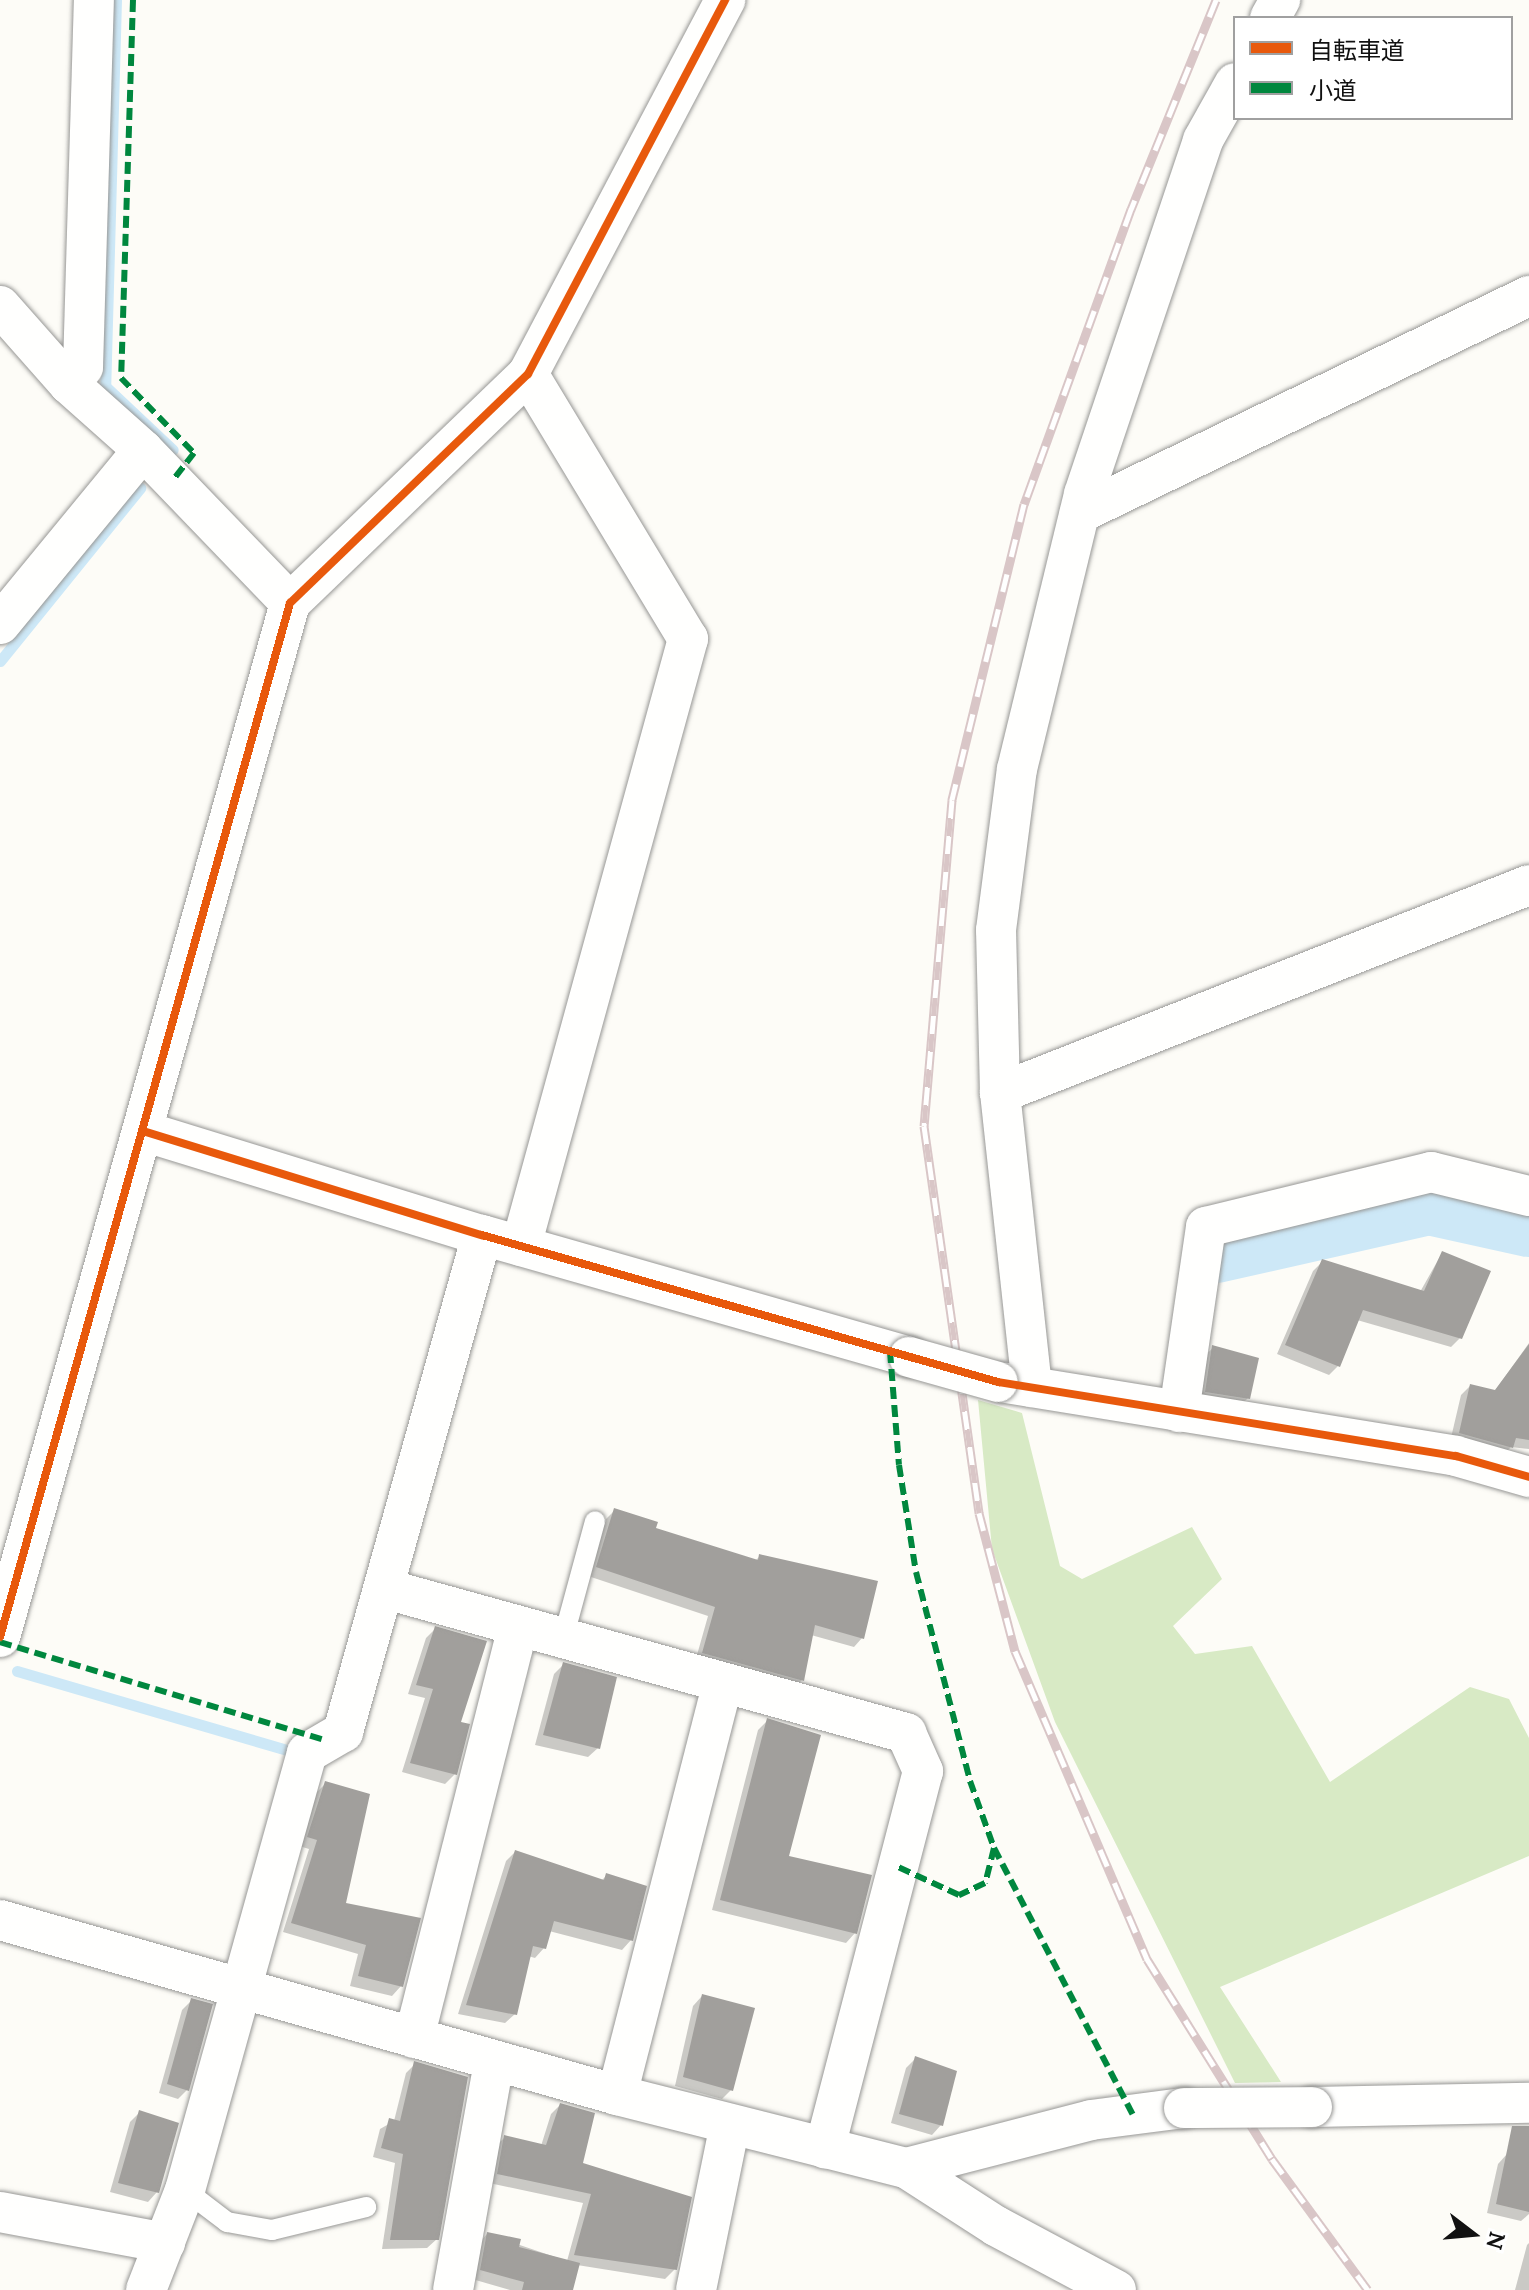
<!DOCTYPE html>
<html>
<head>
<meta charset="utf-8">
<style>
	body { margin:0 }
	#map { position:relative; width:1529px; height:2290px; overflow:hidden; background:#fdfcf7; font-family:Lora,"Noto Sans JP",serif }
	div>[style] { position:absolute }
	.forest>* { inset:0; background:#d8eac5 }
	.shadow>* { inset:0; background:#0003 }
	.stream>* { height:11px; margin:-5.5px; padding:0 5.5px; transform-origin:5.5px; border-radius:5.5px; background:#cde8f7 }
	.river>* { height:64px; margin:-32px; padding:0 32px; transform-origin:32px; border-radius:32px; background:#cde8f7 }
	.building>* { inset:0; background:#a19f9c }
	.roads { filter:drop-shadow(0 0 2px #979795) drop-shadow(0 0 2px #979795) }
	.lane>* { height:20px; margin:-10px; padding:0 10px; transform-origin:10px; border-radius:10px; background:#fffffe }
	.street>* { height:40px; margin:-20px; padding:0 20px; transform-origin:20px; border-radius:20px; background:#fffffe }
	.rail>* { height:9px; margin-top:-4.5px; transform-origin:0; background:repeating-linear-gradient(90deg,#fff 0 18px,#d9c6c7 0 36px); box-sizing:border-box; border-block:2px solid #d9c6c7 }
	.bridges { filter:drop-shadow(0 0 2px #979795) drop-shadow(0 0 2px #979795) }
	.street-bridge>* { height:40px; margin:-20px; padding:0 20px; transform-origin:20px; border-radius:20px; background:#fffffe }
	.quiet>* { height:6px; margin-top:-3px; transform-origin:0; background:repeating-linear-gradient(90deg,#00873e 0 12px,transparent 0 18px) }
	.cycleway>* { height:8px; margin:-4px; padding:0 4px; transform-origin:4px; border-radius:4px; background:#e8590c }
	span { translate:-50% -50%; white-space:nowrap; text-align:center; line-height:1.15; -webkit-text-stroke:8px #fff; paint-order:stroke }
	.legend { position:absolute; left:1233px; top:16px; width:280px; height:104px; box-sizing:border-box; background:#fff; border:2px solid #a0a0a0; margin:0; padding:10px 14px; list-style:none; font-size:24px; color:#111 }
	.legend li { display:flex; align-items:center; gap:16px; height:40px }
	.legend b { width:40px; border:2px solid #a0a0a0 }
	.north { position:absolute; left:1433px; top:2194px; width:80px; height:80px; -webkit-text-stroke:6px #fff; paint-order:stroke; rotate:106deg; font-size:22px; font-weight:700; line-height:32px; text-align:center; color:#111 }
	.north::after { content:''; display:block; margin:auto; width:28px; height:36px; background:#111; clip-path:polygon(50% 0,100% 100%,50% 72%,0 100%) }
</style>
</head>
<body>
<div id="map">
	<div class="forest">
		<i style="clip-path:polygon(978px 1400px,1022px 1413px,1060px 1566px,1082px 1579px,1192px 1527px,1222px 1579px,1173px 1626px,1195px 1654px,1252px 1646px,1330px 1782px,1470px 1687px,1509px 1699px,1529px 1738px,1529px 1856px,1220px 1987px,1281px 2082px,1235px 2083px,1055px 1722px,992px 1549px)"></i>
	</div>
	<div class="shadow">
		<i style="clip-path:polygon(1442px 1253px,1460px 1338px,1451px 1347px,1357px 1320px,1338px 1366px,1329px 1375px,1277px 1354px,1313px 1271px,1323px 1261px,1420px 1292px)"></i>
		<i style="clip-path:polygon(1529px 1343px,1529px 1449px,1511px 1447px,1501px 1457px,1450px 1442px,1461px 1395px,1470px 1386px,1494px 1392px)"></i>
		<i style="clip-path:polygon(1213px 1348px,1248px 1398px,1238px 1408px,1197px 1401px,1203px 1357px)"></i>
		<i style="clip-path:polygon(615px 1510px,654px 1529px,755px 1561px,760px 1556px,862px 1638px,854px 1647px,811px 1635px,802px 1680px,793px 1689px,695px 1662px,708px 1616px,588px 1576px,606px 1519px)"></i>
		<i style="clip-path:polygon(435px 1629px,458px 1724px,455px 1774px,445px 1784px,402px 1772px,425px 1698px,408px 1694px,426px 1638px)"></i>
		<i style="clip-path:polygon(564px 1664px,598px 1748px,588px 1757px,535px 1745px,554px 1674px)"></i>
		<i style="clip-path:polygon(767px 1721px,786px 1857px,855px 1933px,846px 1943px,712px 1910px,758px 1730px)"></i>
		<i style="clip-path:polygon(325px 1784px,344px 1904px,401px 1986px,392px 1996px,350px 1986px,358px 1954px,283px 1932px,309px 1849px,299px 1846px,316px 1793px)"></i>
		<i style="clip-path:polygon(515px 1852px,601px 1881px,607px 1875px,631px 1940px,622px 1950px,549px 1931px,544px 1948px,535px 1958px,528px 1956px,515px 2014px,505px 2023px,458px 2014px,506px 1861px)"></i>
		<i style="clip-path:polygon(702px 1996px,731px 2090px,722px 2099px,675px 2086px,693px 2006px)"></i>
		<i style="clip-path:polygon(192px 2000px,187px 2090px,178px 2099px,159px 2093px,182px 2010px)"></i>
		<i style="clip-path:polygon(915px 2059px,941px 2125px,932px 2135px,891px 2123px,906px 2068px)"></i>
		<i style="clip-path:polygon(415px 2064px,437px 2239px,427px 2248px,382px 2249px,395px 2163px,373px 2157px,380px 2129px,394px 2121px,406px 2073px)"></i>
		<i style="clip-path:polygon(560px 2105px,580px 2165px,675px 2269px,665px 2279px,577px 2265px,571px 2290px,510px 2290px,472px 2279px,478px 2244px,487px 2234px,567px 2261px,583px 2203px,489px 2183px,495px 2147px,505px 2137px,541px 2146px,551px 2114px)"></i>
		<i style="clip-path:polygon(139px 2113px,157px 2192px,148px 2202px,110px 2192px,130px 2122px)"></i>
		<i style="clip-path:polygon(1507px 2154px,1529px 2157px,1529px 2214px,1521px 2221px,1487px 2213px,1498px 2164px)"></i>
		<i style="clip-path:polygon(1529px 2243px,1529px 2290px,1515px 2290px,1527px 2245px)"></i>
	</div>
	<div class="stream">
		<i style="left:116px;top:0;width:386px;rotate:91.6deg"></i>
		<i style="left:105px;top:386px;width:93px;rotate:43.3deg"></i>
		<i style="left:0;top:661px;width:223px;rotate:-51deg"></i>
		<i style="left:17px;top:1671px;width:284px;rotate:16.3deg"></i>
	</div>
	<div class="river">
		<i style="left:1216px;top:1251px;width:218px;rotate:-12.7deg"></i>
		<i style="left:1429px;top:1203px;width:102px;rotate:12.4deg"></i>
	</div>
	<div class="building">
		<i style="clip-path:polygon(1442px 1251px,1491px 1271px,1462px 1339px,1363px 1310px,1340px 1367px,1285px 1345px,1322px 1259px,1424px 1291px)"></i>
		<i style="clip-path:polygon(1529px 1344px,1529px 1440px,1516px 1438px,1513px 1448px,1459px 1433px,1470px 1384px,1495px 1390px)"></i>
		<i style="clip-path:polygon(1212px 1345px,1259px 1358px,1250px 1399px,1205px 1392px)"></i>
		<i style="clip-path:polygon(614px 1508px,658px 1522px,656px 1528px,758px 1560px,759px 1554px,878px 1581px,864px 1639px,815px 1625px,804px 1681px,702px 1653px,715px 1607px,596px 1567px)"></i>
		<i style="clip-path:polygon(435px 1626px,487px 1641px,461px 1722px,470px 1724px,457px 1775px,410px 1763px,433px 1689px,416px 1685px)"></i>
		<i style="clip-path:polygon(563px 1662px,617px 1677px,600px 1749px,543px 1735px)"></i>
		<i style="clip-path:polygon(767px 1718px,821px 1735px,789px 1856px,872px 1875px,857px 1934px,720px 1900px)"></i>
		<i style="clip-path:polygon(325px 1781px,370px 1794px,346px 1903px,421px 1918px,403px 1987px,358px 1976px,366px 1945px,291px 1923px,317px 1840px,307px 1837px)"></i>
		<i style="clip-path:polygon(515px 1850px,604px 1880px,606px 1873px,647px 1886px,633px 1941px,554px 1921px,546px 1949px,533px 1946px,517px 2015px,466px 2005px)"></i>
		<i style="clip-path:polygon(702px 1994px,755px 2008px,733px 2091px,683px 2077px)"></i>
		<i style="clip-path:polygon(191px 1998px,213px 2004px,189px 2091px,167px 2084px)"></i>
		<i style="clip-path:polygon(915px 2056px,957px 2071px,943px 2126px,899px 2114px)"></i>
		<i style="clip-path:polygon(414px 2061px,468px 2077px,439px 2240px,390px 2240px,403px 2154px,381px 2148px,389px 2118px,400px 2121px)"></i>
		<i style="clip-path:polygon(560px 2103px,595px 2113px,583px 2163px,692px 2197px,677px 2270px,574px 2255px,591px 2194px,497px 2174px,504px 2135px,546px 2145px)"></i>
		<i style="clip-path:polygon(139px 2110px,179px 2123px,159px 2193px,118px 2183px)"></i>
		<i style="clip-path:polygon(1512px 2126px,1529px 2126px,1529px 2212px,1496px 2204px)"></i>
		<i style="clip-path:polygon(487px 2232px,521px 2239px,519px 2247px,580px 2263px,573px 2290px,522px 2290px,524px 2282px,480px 2270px)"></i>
	</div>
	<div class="roads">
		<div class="lane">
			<i style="left:563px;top:1639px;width:122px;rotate:-74.8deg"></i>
			<i style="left:185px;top:2190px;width:53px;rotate:37.3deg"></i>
			<i style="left:227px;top:2222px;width:46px;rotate:10.1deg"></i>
			<i style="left:272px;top:2230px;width:97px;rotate:-13.7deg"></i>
		</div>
		<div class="street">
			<i style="left:1270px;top:18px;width:21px;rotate:-61deg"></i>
			<i style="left:0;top:306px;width:104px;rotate:48.5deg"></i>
			<i style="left:69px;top:384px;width:99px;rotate:41.7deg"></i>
			<i style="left:143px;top:450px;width:212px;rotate:46.1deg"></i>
			<i style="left:69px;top:384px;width:22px;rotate:-51deg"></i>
			<i style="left:83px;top:367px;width:367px;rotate:-88.3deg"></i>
			<i style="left:1080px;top:513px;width:499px;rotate:-25.8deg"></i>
			<i style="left:0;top:624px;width:225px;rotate:-50.6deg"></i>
			<i style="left:1000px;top:1093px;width:163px;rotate:-91.4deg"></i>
			<i style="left:996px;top:930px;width:162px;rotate:-82.6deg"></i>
			<i style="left:1017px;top:769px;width:283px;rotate:-76.3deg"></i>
			<i style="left:1084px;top:494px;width:373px;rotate:-71.4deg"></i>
			<i style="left:1203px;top:140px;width:65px;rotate:-60.7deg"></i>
			<i style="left:143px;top:1131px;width:355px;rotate:17.1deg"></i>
			<i style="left:482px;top:1235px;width:444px;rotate:15.9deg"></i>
			<i style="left:521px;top:1246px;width:630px;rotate:-74.62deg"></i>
			<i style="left:688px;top:639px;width:310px;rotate:-121.1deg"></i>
			<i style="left:1006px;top:1383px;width:456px;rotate:9.2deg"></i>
			<i style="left:1456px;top:1456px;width:76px;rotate:16deg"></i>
			<i style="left:1032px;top:1387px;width:296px;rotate:-96.2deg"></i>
			<i style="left:1000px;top:1093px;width:568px;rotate:-21.46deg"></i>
			<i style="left:1179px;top:1412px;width:187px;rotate:-81.7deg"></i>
			<i style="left:1206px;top:1227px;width:232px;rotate:-13.7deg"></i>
			<i style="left:1431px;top:1172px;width:101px;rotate:13.8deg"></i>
			<i style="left:386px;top:1589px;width:540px;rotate:15.48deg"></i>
			<i style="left:906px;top:1733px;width:42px;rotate:65.9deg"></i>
			<i style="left:923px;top:1771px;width:390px;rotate:104.6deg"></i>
			<i style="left:0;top:1637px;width:1074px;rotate:-74.33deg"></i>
			<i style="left:290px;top:603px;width:330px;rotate:-43.9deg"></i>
			<i style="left:528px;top:374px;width:423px;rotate:-62.2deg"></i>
			<i style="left:0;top:1920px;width:641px;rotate:15.83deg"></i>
			<i style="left:617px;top:2095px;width:298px;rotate:14.2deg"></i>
			<i style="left:906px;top:2168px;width:107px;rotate:32.8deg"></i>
			<i style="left:996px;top:2226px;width:136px;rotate:28.1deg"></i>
			<i style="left:414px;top:2038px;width:425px;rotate:-75.8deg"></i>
			<i style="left:617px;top:2095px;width:425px;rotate:-75.6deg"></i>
			<i style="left:1312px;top:2107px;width:217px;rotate:-1.1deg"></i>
			<i style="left:906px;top:2168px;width:191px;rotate:-14.5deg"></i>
			<i style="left:1091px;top:2120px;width:94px;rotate:-7.4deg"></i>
			<i style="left:0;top:2212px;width:168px;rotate:10.6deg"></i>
			<i style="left:146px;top:2290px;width:107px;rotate:-68.7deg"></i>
			<i style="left:185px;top:2190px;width:454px;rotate:-74.4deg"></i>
			<i style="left:307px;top:1753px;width:42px;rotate:-30.3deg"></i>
			<i style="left:343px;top:1732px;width:516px;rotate:-74.37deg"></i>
			<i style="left:453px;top:2290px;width:233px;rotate:-79.8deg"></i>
			<i style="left:696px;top:2290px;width:169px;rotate:-78.4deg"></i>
		</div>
	</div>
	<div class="rail">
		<i style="left:1216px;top:0;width:226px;rotate:112.1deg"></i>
		<i style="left:1131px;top:209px;width:314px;rotate:109.9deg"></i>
		<i style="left:1024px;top:504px;width:305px;rotate:103.7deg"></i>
		<i style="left:952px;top:800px;width:327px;rotate:94.9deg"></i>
		<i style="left:924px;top:1126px;width:391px;rotate:81.9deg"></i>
		<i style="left:979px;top:1513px;width:143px;rotate:75.4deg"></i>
		<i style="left:1015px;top:1651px;width:335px;rotate:66.8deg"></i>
		<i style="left:1147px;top:1959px;width:236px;rotate:58deg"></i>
		<i style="left:1272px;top:2159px;width:162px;rotate:53.8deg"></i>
	</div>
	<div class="bridges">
		<div class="street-bridge">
			<i style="left:909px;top:1357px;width:92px;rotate:15.7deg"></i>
			<i style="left:1184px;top:2108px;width:128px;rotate:-0.4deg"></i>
		</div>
	</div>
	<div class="quiet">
		<i style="left:133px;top:0;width:378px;rotate:91.8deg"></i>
		<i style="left:121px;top:378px;width:105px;rotate:45.8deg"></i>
		<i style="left:194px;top:453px;width:34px;rotate:128deg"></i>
		<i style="left:890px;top:1351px;width:114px;rotate:85.5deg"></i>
		<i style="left:899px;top:1465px;width:108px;rotate:81deg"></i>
		<i style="left:916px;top:1572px;width:216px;rotate:75.5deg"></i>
		<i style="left:970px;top:1781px;width:71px;rotate:70.3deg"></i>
		<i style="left:994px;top:1848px;width:36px;rotate:104deg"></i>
		<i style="left:985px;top:1883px;width:29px;rotate:155deg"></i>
		<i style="left:959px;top:1895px;width:67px;rotate:-155.3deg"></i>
		<i style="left:0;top:1642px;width:342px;rotate:16.8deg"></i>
		<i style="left:994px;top:1848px;width:301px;rotate:62.5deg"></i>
	</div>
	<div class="cycleway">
		<i style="left:143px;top:1131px;width:355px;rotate:17.1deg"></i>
		<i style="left:482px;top:1235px;width:537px;rotate:15.9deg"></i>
		<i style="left:998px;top:1382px;width:464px;rotate:9.2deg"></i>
		<i style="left:1456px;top:1456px;width:76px;rotate:16deg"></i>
		<i style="left:0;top:1637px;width:1074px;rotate:-74.33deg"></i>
		<i style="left:290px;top:603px;width:330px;rotate:-43.9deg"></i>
		<i style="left:528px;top:374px;width:423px;rotate:-62.2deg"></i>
	</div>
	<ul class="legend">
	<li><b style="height:10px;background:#e8590c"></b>自転車道</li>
	<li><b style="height:10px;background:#00873e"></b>小道</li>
	</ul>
	<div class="north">N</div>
</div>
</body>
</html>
